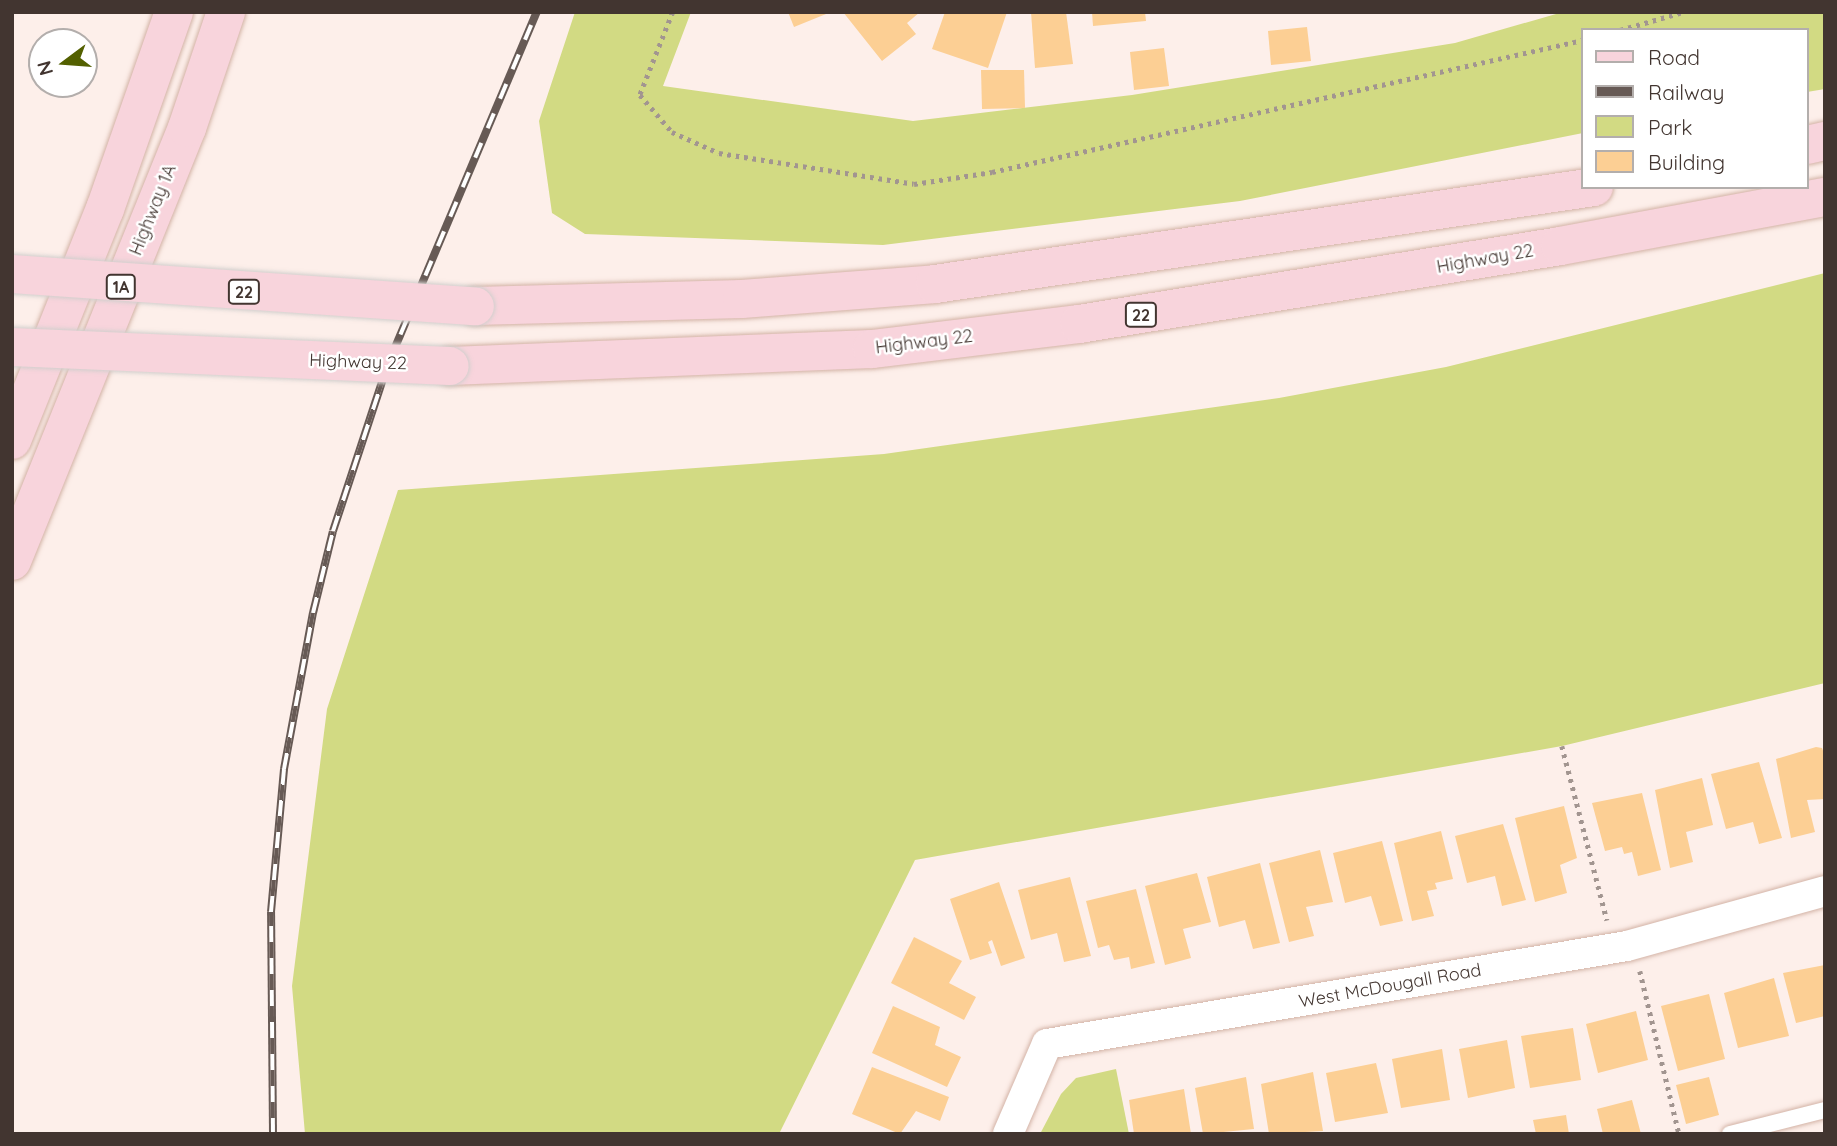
<!DOCTYPE html>
<html>
<head>
<meta charset="utf-8">
<style>
	body { margin:0 }
	#map { position:relative; width:1837px; height:1146px; overflow:hidden; background:#fdefea; font-family:Quicksand,sans-serif }
	div>[style] { position:absolute }
	.green>* { inset:0; background:#d2da83 }
	.building>* { inset:0; background:#fccf94 }
	.path>* { height:4.5px; margin-top:-2.25px; transform-origin:0; background:repeating-linear-gradient(90deg,#a29590 0 3.5px,transparent 0 8.5px) }
	.roads { filter:drop-shadow(0 0 2px #d3b3a6) drop-shadow(0 0 2px #d3b3a6) }
	.service>* { height:16px; margin:-8px; padding:0 8px; transform-origin:8px; border-radius:8px; background:#fff }
	.minor>* { height:30px; margin:-15px; padding:0 15px; transform-origin:15px; border-radius:15px; background:#fff }
	.primary>* { height:38px; margin:-19px; padding:0 19px; transform-origin:19px; border-radius:19px; background:#f8d4dc }
	.rail>* { height:8px; margin-top:-4px; transform-origin:0; background:repeating-linear-gradient(90deg,#fff 0 16px,#675a55 0 32px); box-sizing:border-box; border-block:2px solid #675a55 }
	.bridges { filter:drop-shadow(0 0 2px #d2cfcd) drop-shadow(0 0 2px #d2cfcd) }
	.primary-bridge>* { height:38px; margin:-19px; padding:0 19px; transform-origin:19px; border-radius:19px; background:#f8d4dc }
	span { translate:-50% -50%; white-space:nowrap; text-align:center; line-height:1.15; -webkit-text-stroke:5px #fff; paint-order:stroke }
	.shield-label span { padding:2px 5px; background:#fff; border:2px solid; border-radius:5px; -webkit-text-stroke-width:0 }
	.shield-label { font-size:16px; color:#423530; font-weight:700 }
	.street-label { font-size:18px; color:#423530 }
	.frame { position:absolute; inset:0; border:14px solid #423530; pointer-events:none }
	.legend { position:absolute; left:1581px; top:28px; width:228px; height:161px; box-sizing:border-box; background:#fff; border:2px solid #b3aeac; margin:0; padding:9px 12px; list-style:none; font-size:21px; color:#423530 }
	.legend li { display:flex; align-items:center; gap:14px; height:35px }
	.legend b { width:35px; border:2px solid #b3aeac }
	.north { position:absolute; left:28px; top:28px; width:70px; height:70px; box-sizing:border-box; background:#fff; border:2px solid #b3aeac; border-radius:50%; rotate:254deg; font-size:19px; font-weight:700; line-height:28px; text-align:center; color:#423530 }
	.north::after { content:''; display:block; margin:auto; width:24px; height:32px; background:#536000; clip-path:polygon(50% 0,100% 100%,50% 72%,0 100%) }
</style>
</head>
<body>
<div id="map">
	<div class="green">
		<i style="clip-path:polygon(575px 12px,691px 12px,663px 86px,913px 121px,1132px 95px,1455px 43px,1563px 12px,1825px 12px,1825px 89px,1807px 92px,1807px 30px,1583px 30px,1583px 133px,1240px 201px,883px 245px,585px 234px,552px 213px,539px 121px)"></i>
		<i style="clip-path:polygon(1825px 273px,1825px 683px,1562px 746px,915px 860px,779px 1134px,305px 1134px,292px 986px,327px 709px,398px 490px,884px 454px,1279px 398px,1446px 367px)"></i>
		<i style="clip-path:polygon(1116px 1069px,1129px 1134px,1040px 1134px,1061px 1094px,1076px 1078px)"></i>
	</div>
	<div class="building">
		<i style="clip-path:polygon(788px 12px,831px 12px,794px 27px)"></i>
		<i style="clip-path:polygon(843px 12px,920px 12px,907px 23px,916px 34px,882px 61px)"></i>
		<i style="clip-path:polygon(945px 12px,1007px 12px,988px 68px,932px 49px)"></i>
		<i style="clip-path:polygon(1031px 12px,1066px 12px,1073px 64px,1035px 68px)"></i>
		<i style="clip-path:polygon(1092px 12px,1145px 12px,1146px 21px,1093px 26px)"></i>
		<i style="clip-path:polygon(1307px 27px,1311px 61px,1271px 65px,1268px 31px)"></i>
		<i style="clip-path:polygon(1164px 48px,1169px 86px,1134px 90px,1130px 52px)"></i>
		<i style="clip-path:polygon(981px 70px,1024px 70px,1025px 108px,982px 109px)"></i>
		<i style="clip-path:polygon(1816px 747px,1822px 748px,1825px 756px,1825px 799px,1807px 800px,1815px 832px,1791px 838px,1776px 759px)"></i>
		<i style="clip-path:polygon(1759px 762px,1782px 838px,1759px 844px,1753px 822px,1726px 829px,1711px 774px)"></i>
		<i style="clip-path:polygon(1702px 778px,1713px 825px,1686px 832px,1693px 862px,1670px 868px,1655px 790px)"></i>
		<i style="clip-path:polygon(1642px 793px,1661px 870px,1638px 876px,1632px 852px,1624px 854px,1622px 847px,1605px 851px,1592px 803px)"></i>
		<i style="clip-path:polygon(1564px 806px,1577px 858px,1560px 865px,1567px 893px,1535px 902px,1515px 818px)"></i>
		<i style="clip-path:polygon(1503px 824px,1526px 900px,1502px 906px,1495px 876px,1467px 883px,1455px 836px)"></i>
		<i style="clip-path:polygon(1441px 831px,1453px 879px,1435px 883px,1437px 889px,1427px 891px,1434px 916px,1412px 921px,1394px 843px)"></i>
		<i style="clip-path:polygon(1382px 841px,1403px 921px,1380px 926px,1371px 896px,1345px 903px,1333px 853px)"></i>
		<i style="clip-path:polygon(1320px 850px,1333px 902px,1306px 907px,1314px 936px,1289px 942px,1269px 863px)"></i>
		<i style="clip-path:polygon(1260px 863px,1280px 943px,1253px 949px,1245px 920px,1219px 927px,1207px 877px)"></i>
		<i style="clip-path:polygon(1197px 873px,1211px 922px,1183px 929px,1191px 958px,1165px 965px,1145px 886px)"></i>
		<i style="clip-path:polygon(1070px 877px,1091px 956px,1064px 962px,1057px 933px,1031px 940px,1018px 890px)"></i>
		<i style="clip-path:polygon(999px 882px,1025px 958px,1001px 966px,992px 940px,988px 942px,992px 953px,970px 960px,950px 899px)"></i>
		<i style="clip-path:polygon(1136px 889px,1155px 963px,1131px 969px,1129px 957px,1114px 960px,1109px 945px,1098px 948px,1086px 901px)"></i>
		<i style="clip-path:polygon(914px 937px,962px 961px,949px 983px,976px 997px,964px 1020px,891px 983px)"></i>
		<i style="clip-path:polygon(1825px 965px,1825px 1016px,1796px 1023px,1783px 973px)"></i>
		<i style="clip-path:polygon(1774px 978px,1789px 1036px,1738px 1048px,1724px 993px)"></i>
		<i style="clip-path:polygon(1709px 994px,1725px 1059px,1678px 1071px,1661px 1006px)"></i>
		<i style="clip-path:polygon(893px 1006px,940px 1027px,935px 1045px,961px 1057px,947px 1087px,872px 1053px)"></i>
		<i style="clip-path:polygon(1636px 1011px,1648px 1060px,1598px 1073px,1586px 1024px)"></i>
		<i style="clip-path:polygon(1573px 1028px,1581px 1080px,1530px 1088px,1521px 1036px)"></i>
		<i style="clip-path:polygon(1507px 1040px,1515px 1088px,1468px 1098px,1459px 1049px)"></i>
		<i style="clip-path:polygon(1442px 1049px,1450px 1100px,1401px 1108px,1392px 1059px)"></i>
		<i style="clip-path:polygon(1376px 1063px,1388px 1113px,1335px 1122px,1326px 1073px)"></i>
		<i style="clip-path:polygon(872px 1067px,949px 1097px,940px 1121px,916px 1111px,900px 1134px,852px 1114px)"></i>
		<i style="clip-path:polygon(1313px 1072px,1323px 1131px,1269px 1134px,1261px 1084px)"></i>
		<i style="clip-path:polygon(1246px 1077px,1254px 1129px,1203px 1134px,1195px 1088px)"></i>
		<i style="clip-path:polygon(1709px 1077px,1719px 1115px,1686px 1124px,1676px 1085px)"></i>
		<i style="clip-path:polygon(1184px 1089px,1191px 1134px,1134px 1134px,1129px 1100px)"></i>
		<i style="clip-path:polygon(1632px 1100px,1641px 1134px,1603px 1134px,1597px 1109px)"></i>
		<i style="clip-path:polygon(1566px 1115px,1569px 1134px,1536px 1134px,1533px 1120px)"></i>
	</div>
	<div class="path">
		<i style="left:673px;top:12px;width:89px;rotate:111.7deg"></i>
		<i style="left:640px;top:95px;width:49px;rotate:49.1deg"></i>
		<i style="left:672px;top:132px;width:51px;rotate:24.1deg"></i>
		<i style="left:719px;top:153px;width:197px;rotate:9deg"></i>
		<i style="left:914px;top:184px;width:79px;rotate:-8.7deg"></i>
		<i style="left:992px;top:172px;width:606px;rotate:-12.59deg"></i>
		<i style="left:1620px;top:30px;width:66px;rotate:-15.9deg"></i>
		<i style="left:1562px;top:746px;width:180px;rotate:75.5deg"></i>
		<i style="left:1640px;top:971px;width:168px;rotate:76.5deg"></i>
	</div>
	<div class="roads">
		<div class="service">
			<i style="left:1730px;top:1134px;width:98px;rotate:-14.2deg"></i>
		</div>
		<div class="minor">
			<i style="left:1008px;top:1134px;width:98px;rotate:-66.6deg"></i>
			<i style="left:1047px;top:1044px;width:588px;rotate:-9.59deg"></i>
			<i style="left:1627px;top:946px;width:205px;rotate:-15.5deg"></i>
		</div>
		<div class="primary">
			<i style="left:1807px;top:145px;width:18px;rotate:-13deg"></i>
			<i style="left:475px;top:306px;width:267px;rotate:-1.5deg"></i>
			<i style="left:742px;top:299px;width:194px;rotate:-4.4deg"></i>
			<i style="left:935px;top:284px;width:666px;rotate:-8.37deg"></i>
			<i style="left:450px;top:366px;width:422px;rotate:-2.3deg"></i>
			<i style="left:872px;top:349px;width:209px;rotate:-6.9deg"></i>
			<i style="left:1079px;top:324px;width:487px;rotate:-9.2deg"></i>
			<i style="left:1560px;top:246px;width:269px;rotate:-10.5deg"></i>
			<i style="left:12px;top:440px;width:249px;rotate:-68.1deg"></i>
			<i style="left:105px;top:209px;width:209px;rotate:-70.7deg"></i>
			<i style="left:12px;top:561px;width:467px;rotate:-68deg"></i>
			<i style="left:187px;top:128px;width:122px;rotate:-71.4deg"></i>
		</div>
	</div>
	<div class="rail">
		<i style="left:273px;top:1134px;width:222px;rotate:-90.5deg"></i>
		<i style="left:271px;top:912px;width:144px;rotate:-84.8deg"></i>
		<i style="left:284px;top:769px;width:159px;rotate:-79.5deg"></i>
		<i style="left:313px;top:613px;width:84px;rotate:-76.3deg"></i>
		<i style="left:333px;top:531px;width:176px;rotate:-71.8deg"></i>
		<i style="left:388px;top:364px;width:382px;rotate:-67.1deg"></i>
	</div>
	<div class="bridges">
		<div class="primary-bridge">
			<i style="left:12px;top:274px;width:464px;rotate:4deg"></i>
			<i style="left:12px;top:347px;width:438px;rotate:2.5deg"></i>
		</div>
	</div>
	<div class="shield-label">
		<span style="left:121px;top:287px">1A</span>
		<span style="left:244px;top:292px">22</span>
		<span style="left:1141px;top:315px">22</span>
	</div>
	<div class="street-label">
		<span style="left:153px;top:210px;rotate:-68deg">Highway 1A</span>
		<span style="left:1485px;top:259px;rotate:-10deg">Highway 22</span>
		<span style="left:924px;top:342px;rotate:-7deg">Highway 22</span>
		<span style="left:358px;top:362px;rotate:2deg">Highway 22</span>
		<span style="left:1390px;top:986px;rotate:-10deg">West McDougall Road</span>
	</div>
	<div class="frame"></div>
	<ul class="legend">
	<li><b style="height:9px;background:#f8d4dc"></b>Road</li>
	<li><b style="height:9px;background:#675a55"></b>Railway</li>
	<li><b style="height:19px;background:#d2da83"></b>Park</li>
	<li><b style="height:19px;background:#fccf94"></b>Building</li>
	</ul>
	<div class="north">N</div>
</div>
</body>
</html>
